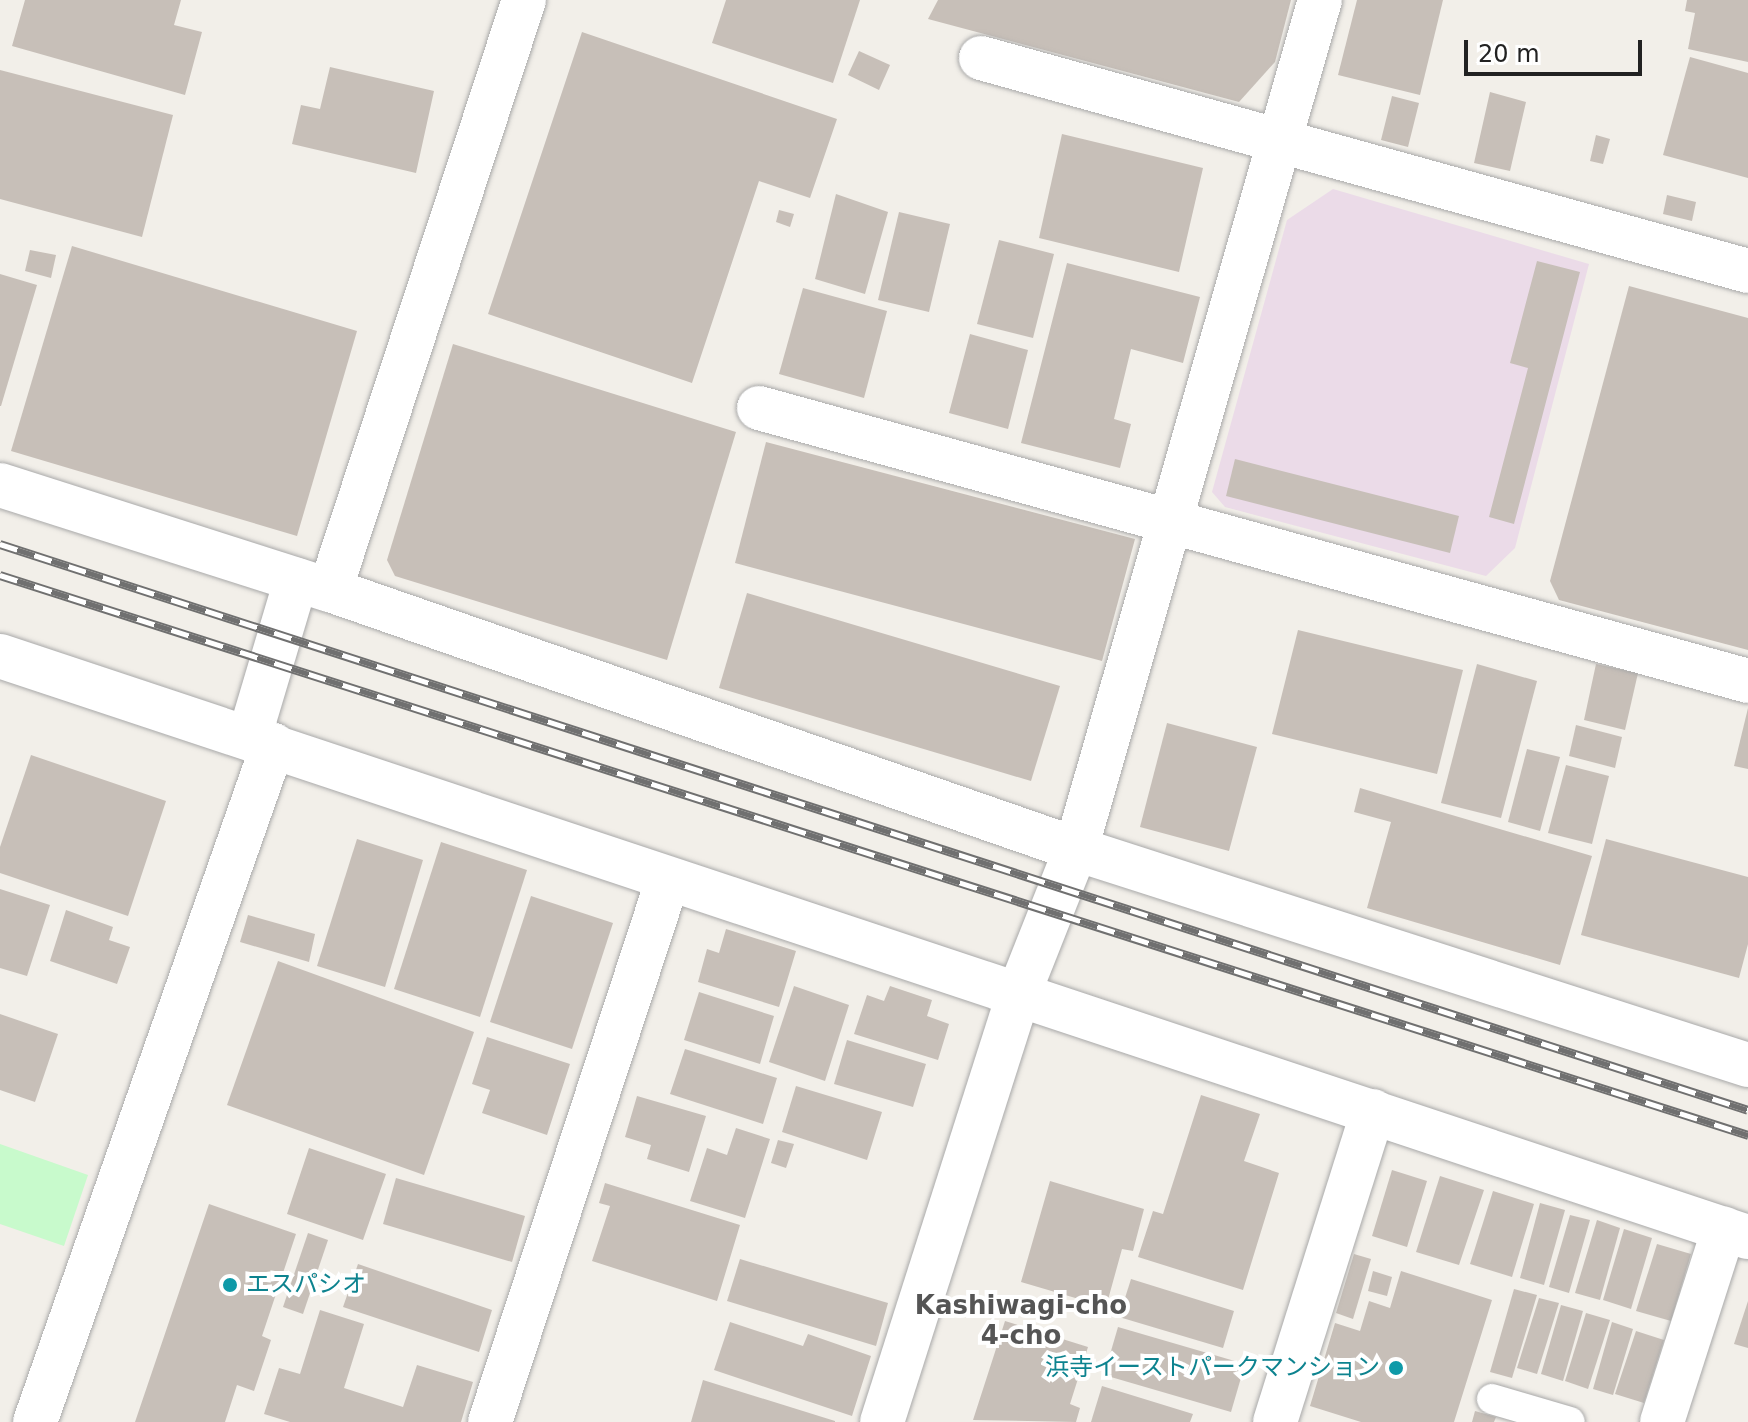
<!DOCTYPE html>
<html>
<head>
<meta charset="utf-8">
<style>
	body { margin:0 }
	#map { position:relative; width:1748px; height:1422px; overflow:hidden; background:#f2efe9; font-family:"DejaVu Sans","Noto Sans JP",sans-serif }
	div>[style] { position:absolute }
	.industrial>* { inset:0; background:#ebdbe8 }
	.park>* { inset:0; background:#c8facc }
	.building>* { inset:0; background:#c7bfb8 }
	.roads { filter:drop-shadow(0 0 2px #a9a9a9) drop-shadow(0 0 2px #a9a9a9) }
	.service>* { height:30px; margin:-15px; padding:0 15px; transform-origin:15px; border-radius:15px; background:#fff }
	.pedestrian>* { height:44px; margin:-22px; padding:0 22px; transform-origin:22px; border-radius:22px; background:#fff }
	.minor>* { height:44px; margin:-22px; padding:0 22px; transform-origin:22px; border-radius:22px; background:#fff }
	.rail>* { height:9px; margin-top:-4.5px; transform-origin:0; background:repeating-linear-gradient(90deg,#fff 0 18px,#707070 0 36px); box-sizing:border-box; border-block:2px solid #707070 }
	.dots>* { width:22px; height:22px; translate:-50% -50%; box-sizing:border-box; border:4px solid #fff; border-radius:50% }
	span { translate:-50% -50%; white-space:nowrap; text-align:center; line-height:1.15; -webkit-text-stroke:8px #fff; paint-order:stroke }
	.culture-label { font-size:24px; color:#0d838f }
	.left { translate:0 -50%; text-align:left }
	.right { translate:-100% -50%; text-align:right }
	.neighbourhood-label { font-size:26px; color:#555; font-weight:700 }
	.scale { position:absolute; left:1464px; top:40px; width:178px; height:36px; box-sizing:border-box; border:4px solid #222; border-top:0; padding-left:10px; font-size:24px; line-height:28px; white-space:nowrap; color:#222; -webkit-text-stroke:6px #fff; paint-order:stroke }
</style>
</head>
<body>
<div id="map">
	<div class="industrial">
		<i style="clip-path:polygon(1333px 189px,1589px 264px,1515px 548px,1486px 576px,1225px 507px,1212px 492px,1287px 220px)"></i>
	</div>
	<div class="park">
		<i style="clip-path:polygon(0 1144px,88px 1175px,64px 1246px,0 1224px)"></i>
	</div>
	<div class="building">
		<i style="clip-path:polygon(25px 0,181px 0,174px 25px,202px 32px,185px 95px,12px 46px)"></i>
		<i style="clip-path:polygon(726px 0,860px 0,833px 83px,712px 43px)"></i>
		<i style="clip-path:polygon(938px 0,1291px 0,1275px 62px,1239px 102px,928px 19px)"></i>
		<i style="clip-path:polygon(1357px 0,1443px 0,1420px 95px,1338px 75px)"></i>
		<i style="clip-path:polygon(1687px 0,1748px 0,1748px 62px,1688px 49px,1695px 13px,1685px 11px)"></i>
		<i style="clip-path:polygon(582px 32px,837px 119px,810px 198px,759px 181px,692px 383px,488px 314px)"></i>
		<i style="clip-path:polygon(859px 51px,890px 65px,879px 90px,848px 75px)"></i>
		<i style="clip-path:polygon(1690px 57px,1748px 73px,1748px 178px,1663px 155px)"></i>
		<i style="clip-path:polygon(330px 67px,434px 91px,416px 173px,292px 144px,301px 105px,320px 109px)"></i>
		<i style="clip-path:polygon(0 70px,173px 115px,142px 237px,0 199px)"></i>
		<i style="clip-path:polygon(1490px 92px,1526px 102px,1510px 171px,1474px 163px)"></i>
		<i style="clip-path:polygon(1392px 96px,1419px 103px,1408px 147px,1381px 140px)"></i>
		<i style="clip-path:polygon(1062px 134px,1203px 168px,1179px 272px,1039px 238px)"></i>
		<i style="clip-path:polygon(1596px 135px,1610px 139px,1603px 164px,1590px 161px)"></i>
		<i style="clip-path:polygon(836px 194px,888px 212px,865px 294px,815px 279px)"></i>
		<i style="clip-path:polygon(1667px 195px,1696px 202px,1692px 221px,1663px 214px)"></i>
		<i style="clip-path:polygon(779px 210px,794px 214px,790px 227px,776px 222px)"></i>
		<i style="clip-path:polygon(899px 212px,950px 224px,929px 312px,878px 300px)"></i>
		<i style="clip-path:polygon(999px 240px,1054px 254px,1033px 338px,977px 324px)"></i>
		<i style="clip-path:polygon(72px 246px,357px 331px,297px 536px,11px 451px)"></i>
		<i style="clip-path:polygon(30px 250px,56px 255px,51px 278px,25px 271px)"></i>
		<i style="clip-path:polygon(1537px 261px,1580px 272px,1514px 524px,1489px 517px,1528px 368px,1510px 363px)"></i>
		<i style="clip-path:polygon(1067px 263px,1200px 297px,1183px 363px,1131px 349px,1114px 419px,1131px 424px,1120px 468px,1021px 443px)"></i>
		<i style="clip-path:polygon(0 274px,37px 285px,1px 406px,0 406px)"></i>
		<i style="clip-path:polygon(1629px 286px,1748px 318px,1748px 650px,1559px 600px,1550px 581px)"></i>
		<i style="clip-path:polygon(803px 288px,887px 311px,864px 398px,779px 374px)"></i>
		<i style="clip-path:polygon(970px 334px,1028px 350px,1008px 429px,949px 413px)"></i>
		<i style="clip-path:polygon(453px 344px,736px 432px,667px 660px,395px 576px,387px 560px)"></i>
		<i style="clip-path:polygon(766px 442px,1135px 539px,1102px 661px,735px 563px)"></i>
		<i style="clip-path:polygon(1235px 459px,1459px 516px,1450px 553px,1226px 496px)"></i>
		<i style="clip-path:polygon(747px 593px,1060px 686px,1031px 781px,719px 688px)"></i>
		<i style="clip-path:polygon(1298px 630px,1463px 670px,1437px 774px,1272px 734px)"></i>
		<i style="clip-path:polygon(1477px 664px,1537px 681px,1501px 818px,1441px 803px)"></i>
		<i style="clip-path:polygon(1596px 664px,1638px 673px,1625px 730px,1584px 720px)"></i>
		<i style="clip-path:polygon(1748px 708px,1748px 769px,1734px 766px)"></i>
		<i style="clip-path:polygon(1167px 723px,1257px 747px,1229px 851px,1140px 827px)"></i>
		<i style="clip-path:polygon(1576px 725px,1622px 737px,1615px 768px,1569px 756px)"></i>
		<i style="clip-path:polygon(1527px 749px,1560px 757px,1540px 831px,1508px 822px)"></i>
		<i style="clip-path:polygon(31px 755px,166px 801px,128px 916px,0 873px,0 847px)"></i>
		<i style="clip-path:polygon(1566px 765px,1609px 776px,1592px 844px,1548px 833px)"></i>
		<i style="clip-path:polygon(1360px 788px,1592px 856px,1560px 965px,1367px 908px,1391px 822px,1354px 812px)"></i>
		<i style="clip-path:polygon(357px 839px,423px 860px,385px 987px,317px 966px)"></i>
		<i style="clip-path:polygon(1606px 839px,1748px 877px,1748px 944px,1739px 978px,1581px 935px)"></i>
		<i style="clip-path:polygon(441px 842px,527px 870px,480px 1017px,394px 989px)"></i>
		<i style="clip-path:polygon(0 889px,50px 905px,27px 976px,0 968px)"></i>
		<i style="clip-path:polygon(531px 896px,613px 923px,572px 1049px,490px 1022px)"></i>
		<i style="clip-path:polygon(66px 910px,113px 927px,109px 940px,130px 947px,117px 984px,50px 961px)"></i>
		<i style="clip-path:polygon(248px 915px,315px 934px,309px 962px,240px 942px)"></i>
		<i style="clip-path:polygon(726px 929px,796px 951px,779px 1007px,698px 982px,707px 949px,719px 953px)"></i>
		<i style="clip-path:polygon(278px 961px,474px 1032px,424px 1175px,227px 1105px)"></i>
		<i style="clip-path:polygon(794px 986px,849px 1005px,825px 1081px,769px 1062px)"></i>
		<i style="clip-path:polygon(890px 986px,932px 1000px,927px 1016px,949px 1024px,938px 1060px,854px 1034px,867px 995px,884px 1001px)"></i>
		<i style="clip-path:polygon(699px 992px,774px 1016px,760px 1064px,684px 1040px)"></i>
		<i style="clip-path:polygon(0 1014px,58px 1034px,35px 1102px,0 1090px)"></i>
		<i style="clip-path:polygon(487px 1037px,570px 1064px,547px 1135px,482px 1113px,490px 1090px,472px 1084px)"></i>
		<i style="clip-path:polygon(847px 1040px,926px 1064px,913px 1107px,834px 1084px)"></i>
		<i style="clip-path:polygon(685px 1049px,777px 1078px,763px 1124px,670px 1094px)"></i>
		<i style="clip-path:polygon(796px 1086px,882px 1112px,867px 1160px,782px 1132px)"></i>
		<i style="clip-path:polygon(1201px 1095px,1260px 1114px,1244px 1161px,1279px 1173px,1243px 1290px,1138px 1257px,1153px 1211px,1163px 1214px)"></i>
		<i style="clip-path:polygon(637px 1096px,706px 1116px,689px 1172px,647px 1159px,651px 1145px,625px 1137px)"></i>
		<i style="clip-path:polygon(736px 1128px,770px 1139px,745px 1218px,690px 1201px,707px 1148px,727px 1155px)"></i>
		<i style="clip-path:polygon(778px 1140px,794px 1144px,786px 1168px,771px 1163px)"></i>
		<i style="clip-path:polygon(309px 1148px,386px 1174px,363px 1240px,287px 1214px)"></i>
		<i style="clip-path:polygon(1392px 1170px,1427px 1181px,1407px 1247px,1372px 1236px)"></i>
		<i style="clip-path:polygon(1440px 1176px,1484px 1190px,1459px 1265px,1416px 1252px)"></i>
		<i style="clip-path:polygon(396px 1178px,525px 1216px,512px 1262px,383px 1224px)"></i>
		<i style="clip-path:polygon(1050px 1181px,1144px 1209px,1133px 1251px,1122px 1249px,1106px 1307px,1021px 1282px)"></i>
		<i style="clip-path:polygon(605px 1183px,740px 1225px,717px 1301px,592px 1261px,610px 1206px,599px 1203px)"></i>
		<i style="clip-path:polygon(1493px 1191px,1534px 1204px,1512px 1277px,1470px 1264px)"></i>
		<i style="clip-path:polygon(1540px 1203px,1565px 1210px,1544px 1285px,1520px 1278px)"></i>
		<i style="clip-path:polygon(209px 1204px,296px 1234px,262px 1336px,271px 1340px,254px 1391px,237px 1385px,225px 1422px,135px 1422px)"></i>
		<i style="clip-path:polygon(1570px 1215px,1590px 1220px,1569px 1293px,1549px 1287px)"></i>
		<i style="clip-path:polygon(1597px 1220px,1620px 1228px,1600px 1300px,1575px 1293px)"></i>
		<i style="clip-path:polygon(1624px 1229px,1652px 1238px,1631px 1309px,1603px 1300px)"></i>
		<i style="clip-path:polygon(308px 1233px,328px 1240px,303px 1314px,283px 1307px)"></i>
		<i style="clip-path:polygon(1657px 1244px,1691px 1254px,1671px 1321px,1636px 1311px)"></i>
		<i style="clip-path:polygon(1354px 1254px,1371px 1259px,1353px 1319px,1336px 1313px)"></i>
		<i style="clip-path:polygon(740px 1259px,888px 1303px,876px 1346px,727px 1301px)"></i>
		<i style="clip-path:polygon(358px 1264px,492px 1310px,479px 1352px,343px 1307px)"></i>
		<i style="clip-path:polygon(1373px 1271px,1392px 1277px,1387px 1296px,1368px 1291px)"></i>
		<i style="clip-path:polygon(1401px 1271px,1492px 1300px,1454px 1422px,1361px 1422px,1310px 1406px,1335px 1323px,1360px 1331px,1369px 1301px,1390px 1308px)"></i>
		<i style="clip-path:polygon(1131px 1279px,1234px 1311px,1223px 1348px,1119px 1317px)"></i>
		<i style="clip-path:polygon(1514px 1289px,1537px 1295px,1512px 1378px,1490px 1372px)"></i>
		<i style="clip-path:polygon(1539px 1298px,1559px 1303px,1537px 1374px,1517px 1368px)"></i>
		<i style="clip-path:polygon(1748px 1301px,1748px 1348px,1734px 1344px)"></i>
		<i style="clip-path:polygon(1561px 1305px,1583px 1311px,1563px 1381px,1541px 1374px)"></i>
		<i style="clip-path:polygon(320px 1310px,364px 1324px,344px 1388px,403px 1407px,417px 1365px,473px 1382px,461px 1422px,290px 1422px,264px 1414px,279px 1368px,300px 1374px)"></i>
		<i style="clip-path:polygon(1586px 1313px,1610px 1320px,1588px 1389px,1565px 1381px)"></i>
		<i style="clip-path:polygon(1005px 1321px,1088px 1347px,1070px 1404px,1080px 1408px,1076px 1422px,973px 1420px)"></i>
		<i style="clip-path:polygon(730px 1322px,803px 1346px,808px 1334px,871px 1356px,852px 1416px,714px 1370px)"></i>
		<i style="clip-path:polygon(1612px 1322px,1633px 1329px,1613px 1395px,1593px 1389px)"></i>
		<i style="clip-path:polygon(1118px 1327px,1245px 1364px,1231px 1412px,1104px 1375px)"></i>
		<i style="clip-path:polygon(1636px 1331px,1664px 1340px,1644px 1403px,1615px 1394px)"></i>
		<i style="clip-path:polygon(703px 1380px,835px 1421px,835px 1422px,691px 1422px)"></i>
		<i style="clip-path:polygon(1102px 1386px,1193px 1414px,1190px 1422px,1091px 1422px)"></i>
		<i style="clip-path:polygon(1475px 1411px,1496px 1417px,1494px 1422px,1472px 1422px)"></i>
	</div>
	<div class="roads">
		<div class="service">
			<i style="left:1492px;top:1399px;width:81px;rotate:16.4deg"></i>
		</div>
		<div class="pedestrian">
			<i style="left:249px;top:738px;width:165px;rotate:-73.4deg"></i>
		</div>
		<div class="minor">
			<i style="left:981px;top:58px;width:796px;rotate:15.52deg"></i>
			<i style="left:759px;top:408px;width:1026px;rotate:15.43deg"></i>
			<i style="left:0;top:485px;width:346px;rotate:17.7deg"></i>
			<i style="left:330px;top:590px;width:790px;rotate:19.15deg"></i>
			<i style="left:1076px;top:849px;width:706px;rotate:17.82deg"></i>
			<i style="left:330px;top:590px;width:621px;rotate:-71.8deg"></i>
			<i style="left:0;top:656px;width:1842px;rotate:18.39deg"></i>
			<i style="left:35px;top:1422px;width:718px;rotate:-70.63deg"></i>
			<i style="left:490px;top:1422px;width:568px;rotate:-71.85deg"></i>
			<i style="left:882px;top:1422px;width:445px;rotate:-72.3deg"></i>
			<i style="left:1017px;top:998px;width:160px;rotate:-68.4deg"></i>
			<i style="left:1076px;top:849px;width:883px;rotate:-73.97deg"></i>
			<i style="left:1275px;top:1422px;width:326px;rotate:-72.5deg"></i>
			<i style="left:1662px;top:1422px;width:203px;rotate:-72.2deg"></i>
		</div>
	</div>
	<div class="rail">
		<i style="left:0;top:544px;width:1837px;rotate:17.94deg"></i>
		<i style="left:0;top:575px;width:1836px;rotate:17.76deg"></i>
	</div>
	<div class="dots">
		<i style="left:230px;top:1285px;background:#0f9aa8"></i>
		<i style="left:1396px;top:1368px;background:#0f9aa8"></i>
	</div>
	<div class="culture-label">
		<span class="left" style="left:246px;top:1285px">エスパシオ</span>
		<span class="right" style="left:1380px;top:1368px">浜寺イーストパークマンション</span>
	</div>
	<div class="neighbourhood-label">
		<span style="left:1021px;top:1321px">Kashiwagi-cho<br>4-cho</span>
	</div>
	<div class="scale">20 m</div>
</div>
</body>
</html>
